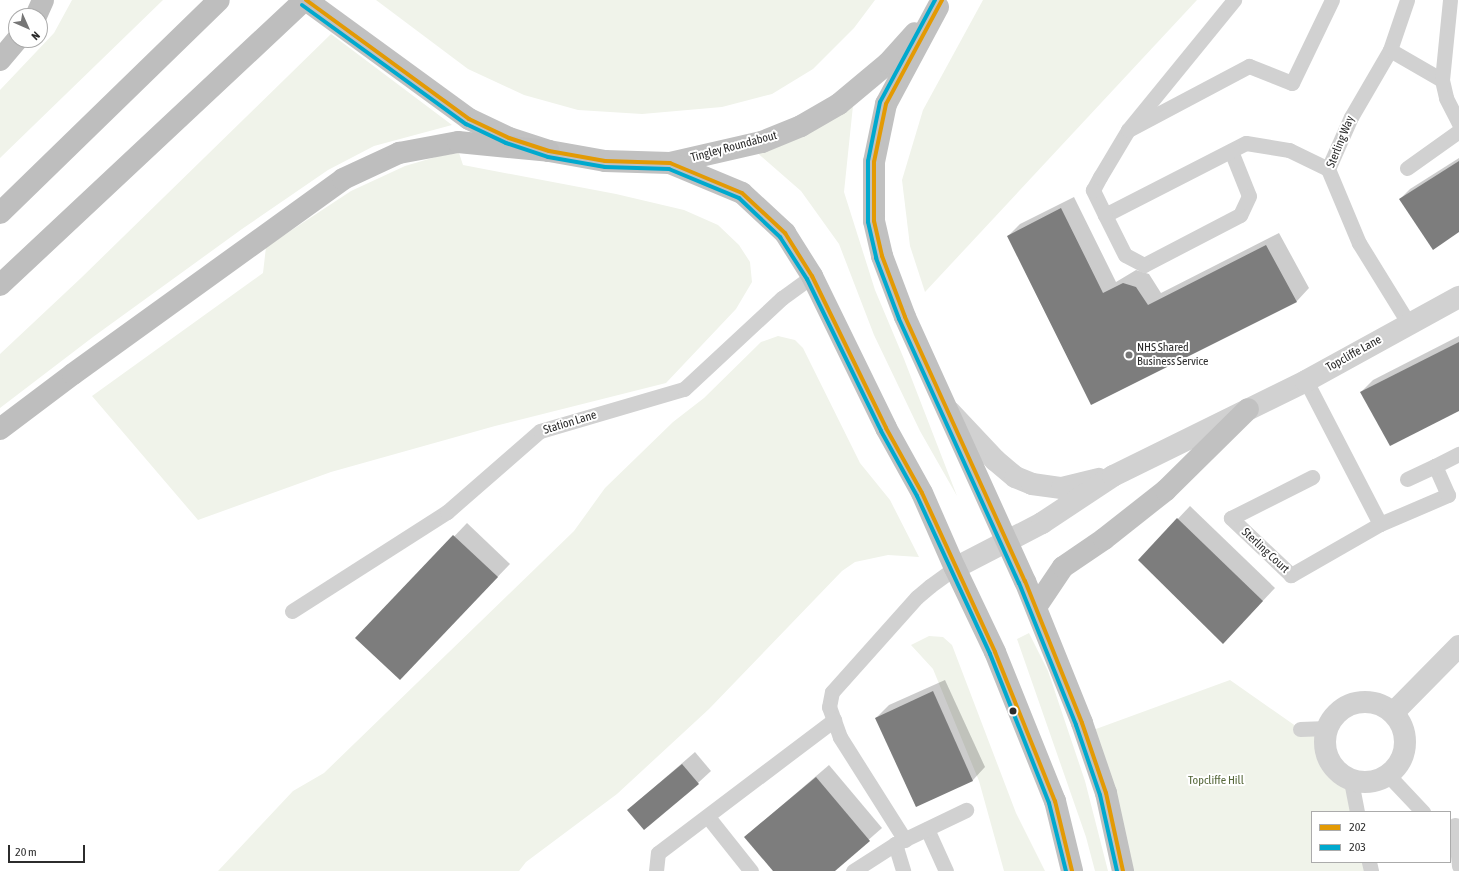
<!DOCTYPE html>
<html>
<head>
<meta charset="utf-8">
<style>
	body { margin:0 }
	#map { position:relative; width:1459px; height:871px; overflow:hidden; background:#fff; font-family:"Asap Condensed",sans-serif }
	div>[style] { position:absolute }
	.green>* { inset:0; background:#f0f3ea }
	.shadow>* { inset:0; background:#0003 }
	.building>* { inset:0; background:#7d7d7d }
	.service>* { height:15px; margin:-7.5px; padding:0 7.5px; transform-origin:7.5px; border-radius:7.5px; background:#d1d1d1 }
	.minor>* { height:22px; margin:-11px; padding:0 11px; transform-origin:11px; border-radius:11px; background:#d1d1d1 }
	.minor>.ring { margin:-11px; padding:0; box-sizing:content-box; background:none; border:22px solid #d1d1d1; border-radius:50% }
	.trunk>* { height:22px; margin:-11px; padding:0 11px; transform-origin:11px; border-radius:11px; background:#c1c1c1 }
	.motorway>* { height:22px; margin:-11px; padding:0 11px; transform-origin:11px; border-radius:11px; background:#bebebe }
	.bus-1>* { height:4px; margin:-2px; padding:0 2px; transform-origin:2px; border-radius:2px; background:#e39a04 }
	.bus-2>* { height:4px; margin:-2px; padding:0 2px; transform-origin:2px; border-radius:2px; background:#00a9ce }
	.dots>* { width:11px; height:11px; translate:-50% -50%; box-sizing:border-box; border:2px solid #fff; border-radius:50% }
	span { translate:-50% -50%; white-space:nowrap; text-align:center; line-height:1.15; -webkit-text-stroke:4px #fff; paint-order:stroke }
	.street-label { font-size:12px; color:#2c2c2c }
	.poi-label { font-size:12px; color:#2c2c2c }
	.left { translate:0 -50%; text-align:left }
	.park-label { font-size:12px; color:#556739 }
	.legend { position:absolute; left:1311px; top:811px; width:140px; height:52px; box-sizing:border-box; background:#fff; border:1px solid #ababab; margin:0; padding:5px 7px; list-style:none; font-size:12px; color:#2c2c2c }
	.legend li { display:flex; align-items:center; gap:8px; height:20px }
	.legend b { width:20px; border:1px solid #ababab }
	.north { position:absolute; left:8px; top:8px; width:40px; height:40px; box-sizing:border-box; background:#fff; border:1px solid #ababab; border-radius:50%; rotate:135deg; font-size:11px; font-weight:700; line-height:16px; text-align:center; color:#2c2c2c }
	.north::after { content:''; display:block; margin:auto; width:14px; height:18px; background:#767676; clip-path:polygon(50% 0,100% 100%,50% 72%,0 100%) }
	.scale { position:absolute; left:8px; top:845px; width:77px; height:18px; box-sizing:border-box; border:2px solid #2c2c2c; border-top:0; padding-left:5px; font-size:12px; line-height:14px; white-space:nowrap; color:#2c2c2c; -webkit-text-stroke:3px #fff; paint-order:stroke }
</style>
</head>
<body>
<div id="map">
	<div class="green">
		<i style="clip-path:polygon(72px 0,163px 0,0 158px,0 90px,54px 33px)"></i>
		<i style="clip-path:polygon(376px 0,875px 0,854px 28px,813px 69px,772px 94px,722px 107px,642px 114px,578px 110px,524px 95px,468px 69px)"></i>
		<i style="clip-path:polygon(983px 0,1197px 0,925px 292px,910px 246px,902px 180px,923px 110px)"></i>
		<i style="clip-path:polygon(331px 34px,452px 125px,374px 146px,328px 170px,242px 229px,93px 337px,0 408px,0 354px,81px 278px)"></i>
		<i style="clip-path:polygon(854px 96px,844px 192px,875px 290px,904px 359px,957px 496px,920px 431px,874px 335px,839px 244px,801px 191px,754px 150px)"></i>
		<i style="clip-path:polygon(459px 153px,463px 165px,616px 194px,684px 210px,718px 225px,739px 245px,750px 262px,752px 282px,736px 309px,666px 383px,495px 426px,331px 472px,198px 520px,92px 396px,263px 273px,266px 247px,351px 191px,405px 166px,439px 156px)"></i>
		<i style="clip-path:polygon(778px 336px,795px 340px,803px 348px,860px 463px,890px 500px,919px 557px,888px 555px,855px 562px,842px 571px,709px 709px,617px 794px,526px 862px,519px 871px,218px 871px,293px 791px,324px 773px,574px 531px,605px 488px,673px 422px,704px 398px,761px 342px)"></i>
		<i style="clip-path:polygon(1029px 633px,1048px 671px,1085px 781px,1108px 871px,1095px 871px,1086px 837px,1017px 639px)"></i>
		<i style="clip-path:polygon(929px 636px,943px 637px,952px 645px,1016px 813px,1045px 871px,1004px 871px,979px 781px,933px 669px,911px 645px)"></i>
		<i style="clip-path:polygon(1230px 680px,1300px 729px,1327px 728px,1324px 746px,1326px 755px,1335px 771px,1351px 781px,1357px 812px,1312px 812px,1312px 862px,1369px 862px,1371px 871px,1123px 871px,1085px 733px)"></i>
	</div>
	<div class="shadow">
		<i style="clip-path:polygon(1459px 158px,1459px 231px,1400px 199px,1410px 189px)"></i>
		<i style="clip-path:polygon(1074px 197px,1116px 282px,1136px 270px,1149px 274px,1161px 293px,1279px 233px,1309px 288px,1297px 301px,1092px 404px,1008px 236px,1020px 224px)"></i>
		<i style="clip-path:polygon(1459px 336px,1459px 410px,1361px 392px,1373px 380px)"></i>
		<i style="clip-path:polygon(1190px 506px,1275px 588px,1235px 630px,1139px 560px)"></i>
		<i style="clip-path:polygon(467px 523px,510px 564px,412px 666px,357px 638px)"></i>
		<i style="clip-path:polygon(945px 680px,985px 767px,973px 780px,916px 806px,876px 718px,889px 705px)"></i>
		<i style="clip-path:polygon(695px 752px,711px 771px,698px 783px,628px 810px)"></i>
		<i style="clip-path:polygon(829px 765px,882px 828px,833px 871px,774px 871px,745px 837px)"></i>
	</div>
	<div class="building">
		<i style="clip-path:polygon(1459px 161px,1459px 232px,1433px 250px,1399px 199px)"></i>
		<i style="clip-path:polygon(1061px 208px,1103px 293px,1123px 283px,1136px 287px,1148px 305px,1266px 245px,1297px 302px,1091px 405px,1007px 236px)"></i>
		<i style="clip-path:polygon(1459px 342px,1459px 411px,1390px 446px,1360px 392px)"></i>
		<i style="clip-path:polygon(1177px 518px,1263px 601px,1223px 644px,1138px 560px)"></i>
		<i style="clip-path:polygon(453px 535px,498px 577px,400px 680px,355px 638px)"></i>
		<i style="clip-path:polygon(933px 691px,973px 781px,916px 807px,875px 718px)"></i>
		<i style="clip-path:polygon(682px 764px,699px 784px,644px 830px,627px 810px)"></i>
		<i style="clip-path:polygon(816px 777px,870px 841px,835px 871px,773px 871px,744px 837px)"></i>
	</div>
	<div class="service">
		<i style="left:1407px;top:0;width:53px;rotate:108.8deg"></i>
		<i style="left:1390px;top:50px;width:78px;rotate:120.2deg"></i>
		<i style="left:1351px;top:117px;width:57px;rotate:113.9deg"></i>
		<i style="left:1328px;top:169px;width:80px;rotate:67.3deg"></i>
		<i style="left:1359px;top:243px;width:95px;rotate:58.3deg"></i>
		<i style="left:1390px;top:50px;width:60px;rotate:30deg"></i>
		<i style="left:1442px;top:80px;width:80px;rotate:-84.3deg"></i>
		<i style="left:1442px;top:80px;width:18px;rotate:77deg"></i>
		<i style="left:1446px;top:98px;width:28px;rotate:63deg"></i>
		<i style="left:1128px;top:130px;width:137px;rotate:-27.9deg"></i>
		<i style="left:1249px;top:66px;width:46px;rotate:21.6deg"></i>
		<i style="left:1292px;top:83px;width:92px;rotate:-64.3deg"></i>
		<i style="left:1231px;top:151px;width:48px;rotate:68.2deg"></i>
		<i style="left:1249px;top:196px;width:21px;rotate:115deg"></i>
		<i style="left:1240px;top:215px;width:108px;rotate:152.5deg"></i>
		<i style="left:1144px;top:265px;width:21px;rotate:-152deg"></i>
		<i style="left:1125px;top:255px;width:45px;rotate:-116.6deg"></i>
		<i style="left:1105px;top:215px;width:158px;rotate:-27.1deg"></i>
		<i style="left:1246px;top:143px;width:44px;rotate:9.2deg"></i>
		<i style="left:1289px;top:150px;width:43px;rotate:26deg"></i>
		<i style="left:1407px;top:168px;width:64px;rotate:-35.4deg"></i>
		<i style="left:1105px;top:215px;width:28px;rotate:-116deg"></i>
		<i style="left:1093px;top:190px;width:15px;rotate:-62deg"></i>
		<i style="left:1100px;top:177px;width:55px;rotate:-59.2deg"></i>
		<i style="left:1128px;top:130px;width:168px;rotate:-50.8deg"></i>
		<i style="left:1306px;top:381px;width:161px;rotate:62.6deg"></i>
		<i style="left:1380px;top:524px;width:103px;rotate:150.2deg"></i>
		<i style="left:1291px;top:575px;width:83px;rotate:-136.5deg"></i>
		<i style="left:1231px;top:518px;width:91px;rotate:-26.8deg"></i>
		<i style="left:1407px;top:479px;width:31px;rotate:-25deg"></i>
		<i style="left:1380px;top:524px;width:74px;rotate:-23.1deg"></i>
		<i style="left:1448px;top:495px;width:32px;rotate:-114deg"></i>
		<i style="left:1435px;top:466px;width:27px;rotate:-27deg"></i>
		<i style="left:292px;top:611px;width:184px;rotate:-32.6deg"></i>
		<i style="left:447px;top:512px;width:123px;rotate:-41.1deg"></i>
		<i style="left:540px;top:431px;width:150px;rotate:-16.3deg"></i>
		<i style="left:684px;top:389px;width:134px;rotate:-42.9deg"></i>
		<i style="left:782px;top:298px;width:37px;rotate:-36deg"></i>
		<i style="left:1300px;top:729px;width:27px;rotate:-2deg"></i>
		<i style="left:1389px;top:776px;width:50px;rotate:46.6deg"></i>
		<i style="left:1351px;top:781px;width:32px;rotate:79deg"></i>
		<i style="left:708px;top:817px;width:69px;rotate:51.5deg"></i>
		<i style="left:1455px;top:825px;width:41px;rotate:84.4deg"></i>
		<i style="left:927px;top:829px;width:46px;rotate:65.7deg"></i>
		<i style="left:905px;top:840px;width:122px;rotate:-122.3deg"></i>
		<i style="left:840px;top:737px;width:32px;rotate:-110deg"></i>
		<i style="left:829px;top:707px;width:15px;rotate:-79deg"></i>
		<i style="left:832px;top:692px;width:127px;rotate:-48.2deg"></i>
		<i style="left:917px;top:597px;width:17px;rotate:-40deg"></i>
		<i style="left:930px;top:586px;width:31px;rotate:-36deg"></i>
		<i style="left:895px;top:844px;width:28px;rotate:73deg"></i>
		<i style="left:1369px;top:862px;width:9px;rotate:77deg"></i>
		<i style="left:656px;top:871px;width:18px;rotate:-84deg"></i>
		<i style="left:658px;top:853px;width:221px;rotate:-37.1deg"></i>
		<i style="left:853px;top:871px;width:50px;rotate:-32.7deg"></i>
		<i style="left:895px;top:844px;width:79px;rotate:-25.6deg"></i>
	</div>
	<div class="minor">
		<i style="left:950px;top:412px;width:66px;rotate:46.8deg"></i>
		<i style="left:995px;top:460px;width:26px;rotate:40deg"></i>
		<i style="left:1015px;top:477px;width:18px;rotate:22deg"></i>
		<i style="left:1032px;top:484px;width:30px;rotate:8deg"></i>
		<i style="left:1062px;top:488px;width:38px;rotate:-14deg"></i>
		<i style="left:955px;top:568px;width:98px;rotate:-27.3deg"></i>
		<i style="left:1042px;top:523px;width:85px;rotate:-33.5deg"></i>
		<i style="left:1113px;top:476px;width:215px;rotate:-26.2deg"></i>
		<i style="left:1306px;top:381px;width:175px;rotate:-28.8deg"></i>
		<i class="ring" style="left:1325px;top:702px;width:58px;height:58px"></i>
		<i style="left:1393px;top:713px;width:94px;rotate:-45.4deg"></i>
	</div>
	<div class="trunk">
		<i style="left:306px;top:0;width:202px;rotate:36.1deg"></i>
		<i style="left:469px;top:119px;width:44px;rotate:25.4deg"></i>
		<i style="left:509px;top:138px;width:42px;rotate:18deg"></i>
		<i style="left:549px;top:151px;width:57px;rotate:10.1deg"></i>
		<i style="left:605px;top:161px;width:65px;rotate:1.8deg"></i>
		<i style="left:670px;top:163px;width:94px;rotate:-12.9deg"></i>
		<i style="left:762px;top:142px;width:42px;rotate:-22.3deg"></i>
		<i style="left:801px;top:126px;width:44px;rotate:-30.1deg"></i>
		<i style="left:839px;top:104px;width:64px;rotate:-39.9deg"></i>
		<i style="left:888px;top:63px;width:40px;rotate:-48deg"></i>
		<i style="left:938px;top:7px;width:110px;rotate:118.2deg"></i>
		<i style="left:886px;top:104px;width:59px;rotate:101.7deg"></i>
		<i style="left:874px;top:162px;width:59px;rotate:90deg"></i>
		<i style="left:874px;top:221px;width:36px;rotate:77deg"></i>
		<i style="left:882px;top:256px;width:65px;rotate:69.3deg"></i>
		<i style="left:905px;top:317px;width:290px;rotate:65.6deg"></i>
		<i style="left:1025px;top:581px;width:153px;rotate:68.1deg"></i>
		<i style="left:1082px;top:723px;width:74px;rotate:71.1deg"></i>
		<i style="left:1106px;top:793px;width:80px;rotate:77.7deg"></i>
		<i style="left:670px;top:163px;width:78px;rotate:22.6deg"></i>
		<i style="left:742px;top:193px;width:59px;rotate:42.9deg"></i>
		<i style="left:785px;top:233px;width:51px;rotate:57.9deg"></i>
		<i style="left:812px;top:276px;width:169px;rotate:64deg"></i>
		<i style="left:886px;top:428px;width:74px;rotate:61deg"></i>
		<i style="left:922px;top:493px;width:82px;rotate:66.3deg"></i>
		<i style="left:955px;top:568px;width:93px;rotate:64.5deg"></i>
		<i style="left:995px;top:652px;width:161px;rotate:68.1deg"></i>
		<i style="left:1055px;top:801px;width:72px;rotate:76.3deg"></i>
		<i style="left:1036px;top:607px;width:48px;rotate:-56deg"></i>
		<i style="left:1063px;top:567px;width:50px;rotate:-34.3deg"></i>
		<i style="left:1104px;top:539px;width:79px;rotate:-38.3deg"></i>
		<i style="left:1166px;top:490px;width:115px;rotate:-44.6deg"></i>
	</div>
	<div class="motorway">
		<i style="left:36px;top:16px;width:17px;rotate:-66deg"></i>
		<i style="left:0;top:60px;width:26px;rotate:-50deg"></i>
		<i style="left:0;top:213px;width:305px;rotate:-44.2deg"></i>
		<i style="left:0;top:285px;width:417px;rotate:-43.1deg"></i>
		<i style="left:0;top:429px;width:91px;rotate:-37deg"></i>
		<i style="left:73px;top:374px;width:333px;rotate:-35.8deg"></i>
		<i style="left:343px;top:179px;width:62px;rotate:-24.9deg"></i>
		<i style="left:399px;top:153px;width:60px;rotate:-10.6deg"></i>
		<i style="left:458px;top:142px;width:91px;rotate:5.6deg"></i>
	</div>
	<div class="bus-1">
		<i style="left:306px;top:0;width:202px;rotate:36.1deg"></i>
		<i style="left:469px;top:119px;width:44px;rotate:25.4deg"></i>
		<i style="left:509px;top:138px;width:42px;rotate:18deg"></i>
		<i style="left:549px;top:151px;width:57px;rotate:10.1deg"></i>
		<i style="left:605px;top:161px;width:65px;rotate:1.8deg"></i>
		<i style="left:670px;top:163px;width:78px;rotate:22.6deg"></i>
		<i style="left:742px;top:193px;width:59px;rotate:42.9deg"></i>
		<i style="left:785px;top:233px;width:51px;rotate:57.9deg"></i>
		<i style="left:812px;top:276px;width:169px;rotate:64deg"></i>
		<i style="left:886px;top:428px;width:74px;rotate:61deg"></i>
		<i style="left:922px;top:493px;width:175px;rotate:65.3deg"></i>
		<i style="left:995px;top:652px;width:161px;rotate:68.1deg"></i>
		<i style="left:1055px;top:801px;width:72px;rotate:76.3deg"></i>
		<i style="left:942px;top:0;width:118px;rotate:118.3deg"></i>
		<i style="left:886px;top:104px;width:59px;rotate:101.7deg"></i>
		<i style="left:874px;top:162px;width:59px;rotate:90deg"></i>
		<i style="left:874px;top:221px;width:36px;rotate:77deg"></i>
		<i style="left:882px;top:256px;width:65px;rotate:69.3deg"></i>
		<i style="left:905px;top:317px;width:290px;rotate:65.6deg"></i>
		<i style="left:1025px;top:581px;width:153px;rotate:68.1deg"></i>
		<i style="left:1082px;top:723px;width:74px;rotate:71.1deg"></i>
		<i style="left:1106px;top:793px;width:80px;rotate:77.7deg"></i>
	</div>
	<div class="bus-2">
		<i style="left:935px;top:0;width:116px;rotate:118.3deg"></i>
		<i style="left:880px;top:102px;width:60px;rotate:101.5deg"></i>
		<i style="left:868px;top:161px;width:61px;rotate:90deg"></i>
		<i style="left:868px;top:222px;width:37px;rotate:77deg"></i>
		<i style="left:876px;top:258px;width:65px;rotate:69.3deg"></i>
		<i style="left:899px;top:319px;width:290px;rotate:65.6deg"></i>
		<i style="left:1019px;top:583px;width:153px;rotate:68.1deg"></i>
		<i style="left:1076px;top:725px;width:74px;rotate:71.1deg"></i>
		<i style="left:1100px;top:795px;width:78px;rotate:77.4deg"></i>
		<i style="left:302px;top:5px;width:203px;rotate:36deg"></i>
		<i style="left:466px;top:124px;width:44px;rotate:25.4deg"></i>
		<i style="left:506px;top:143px;width:44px;rotate:18.4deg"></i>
		<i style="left:548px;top:157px;width:58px;rotate:10deg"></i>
		<i style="left:605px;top:167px;width:64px;rotate:1.8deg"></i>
		<i style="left:669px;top:169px;width:76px;rotate:22.5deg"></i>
		<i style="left:739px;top:198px;width:57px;rotate:43.6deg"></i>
		<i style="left:780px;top:237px;width:50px;rotate:57.3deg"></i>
		<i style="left:807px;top:279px;width:169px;rotate:64deg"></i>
		<i style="left:881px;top:431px;width:74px;rotate:61deg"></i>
		<i style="left:917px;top:496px;width:174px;rotate:65.2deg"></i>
		<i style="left:990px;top:654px;width:160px;rotate:68.4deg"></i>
		<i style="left:1049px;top:803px;width:70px;rotate:76deg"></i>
	</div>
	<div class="dots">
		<i style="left:1129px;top:355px;background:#767676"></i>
		<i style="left:1013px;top:711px;background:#2c2c2c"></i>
	</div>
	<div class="street-label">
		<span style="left:1341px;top:142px;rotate:-68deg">Sterling Way</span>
		<span style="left:734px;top:147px;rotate:-15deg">Tingley Roundabout</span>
		<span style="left:1354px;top:354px;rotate:-29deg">Topcliffe Lane</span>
		<span style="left:570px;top:423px;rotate:-17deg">Station Lane</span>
		<span style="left:1265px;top:551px;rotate:43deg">Sterling Court</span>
	</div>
	<div class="poi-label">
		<span class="left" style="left:1137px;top:355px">NHS Shared<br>Business Service</span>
	</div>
	<div class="park-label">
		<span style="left:1216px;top:781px">Topcliffe Hill</span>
	</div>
	<ul class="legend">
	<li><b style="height:5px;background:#e39a04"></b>202</li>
	<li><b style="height:5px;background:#00a9ce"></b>203</li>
	</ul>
	<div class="north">N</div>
	<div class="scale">20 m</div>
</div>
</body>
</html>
